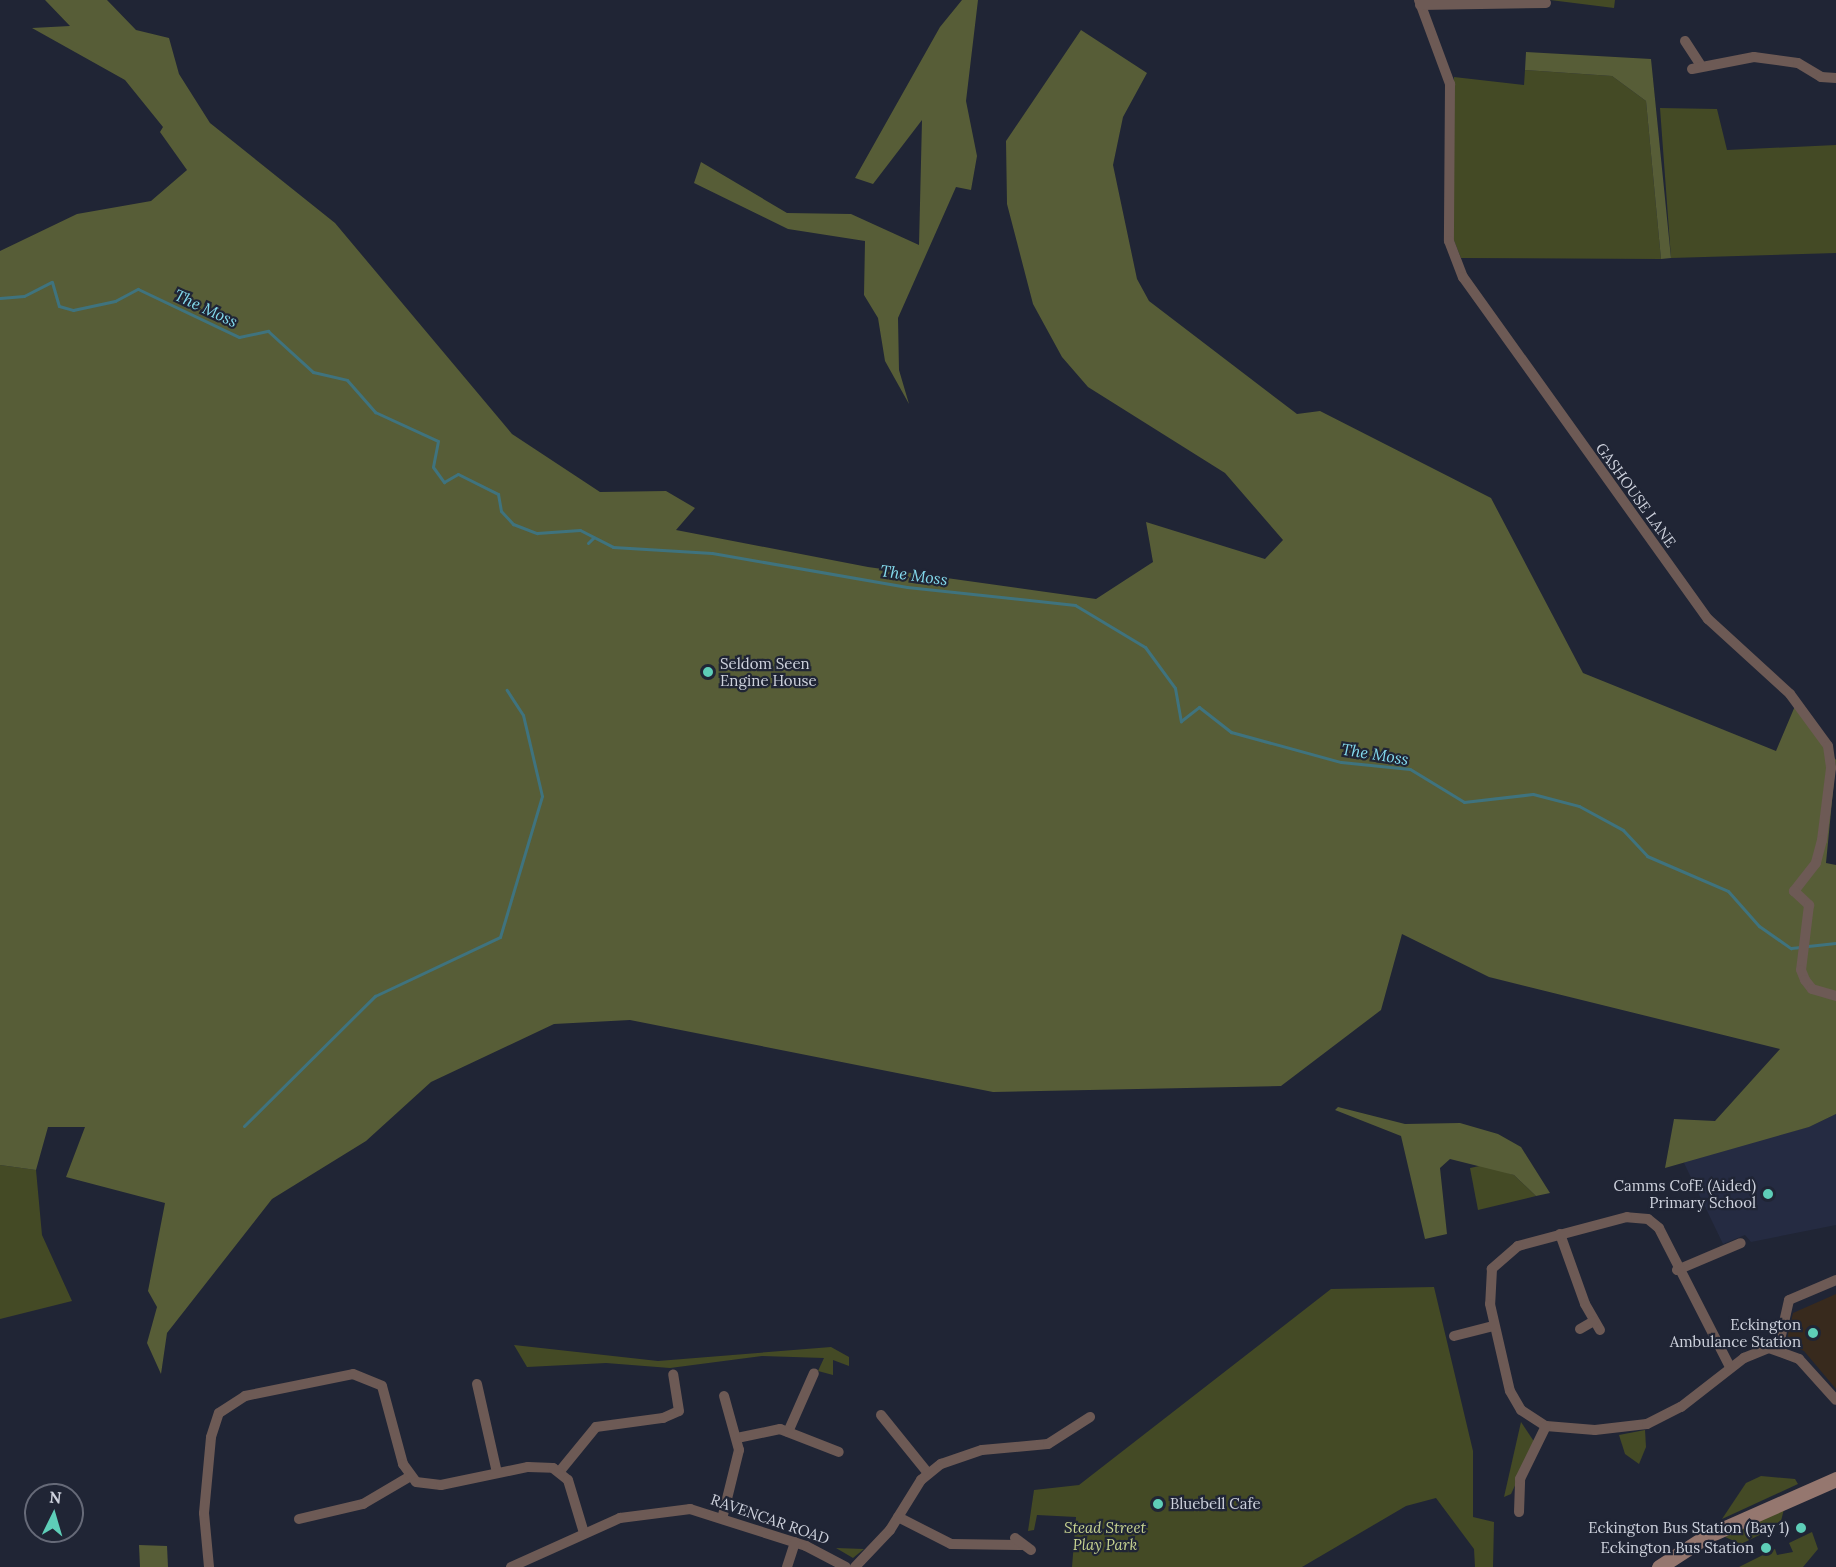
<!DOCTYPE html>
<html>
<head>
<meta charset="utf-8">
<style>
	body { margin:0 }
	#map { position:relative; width:1836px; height:1567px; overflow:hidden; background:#202535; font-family:Lora,serif }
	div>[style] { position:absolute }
	.built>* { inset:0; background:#252b42 }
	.industrial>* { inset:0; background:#382a1d }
	.green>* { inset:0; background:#444a25 }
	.forest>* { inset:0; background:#575d37 }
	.stream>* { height:3px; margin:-1.5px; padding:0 1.5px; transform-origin:1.5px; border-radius:1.5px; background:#3f737e }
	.street>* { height:10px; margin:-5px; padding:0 5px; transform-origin:5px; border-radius:5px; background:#6d5a55 }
	.secondary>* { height:15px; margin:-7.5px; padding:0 7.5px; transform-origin:7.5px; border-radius:7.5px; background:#95776f }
	.dots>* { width:16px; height:16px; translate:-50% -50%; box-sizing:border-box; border:3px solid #202535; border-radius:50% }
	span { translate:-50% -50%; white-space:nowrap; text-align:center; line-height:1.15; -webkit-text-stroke:4.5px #202535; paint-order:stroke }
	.street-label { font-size:15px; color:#ced2dd }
	.poi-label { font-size:15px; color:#ced2dd }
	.left { translate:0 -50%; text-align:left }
	.right { translate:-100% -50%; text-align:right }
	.park-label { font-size:15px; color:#c8d491; font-style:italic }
	.water-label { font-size:16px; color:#84dbee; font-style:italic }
	.north { position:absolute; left:24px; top:1483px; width:60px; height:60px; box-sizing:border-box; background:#202535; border:2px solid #666a78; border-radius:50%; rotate:5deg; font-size:16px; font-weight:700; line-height:24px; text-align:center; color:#ced2dd }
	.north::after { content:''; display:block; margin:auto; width:21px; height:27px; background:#5eceb8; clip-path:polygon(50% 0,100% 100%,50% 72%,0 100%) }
</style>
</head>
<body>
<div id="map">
	<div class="built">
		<i style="clip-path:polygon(1836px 1114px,1836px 1225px,1751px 1242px,1745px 1235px,1723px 1244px,1684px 1163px,1689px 1158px,1809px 1127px)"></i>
	</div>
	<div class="industrial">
		<i style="clip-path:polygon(1836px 1294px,1836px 1389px,1804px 1351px,1786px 1343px,1793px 1313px)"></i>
	</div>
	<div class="green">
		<i style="clip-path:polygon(1550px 0,1615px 0,1614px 8px)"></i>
		<i style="clip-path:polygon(1525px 70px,1612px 76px,1646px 101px,1661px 259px,1461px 258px,1453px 238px,1454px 77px,1524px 85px)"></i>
		<i style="clip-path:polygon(1660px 108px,1717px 109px,1727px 150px,1836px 145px,1836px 253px,1671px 258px)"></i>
		<i style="clip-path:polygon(0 1165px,36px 1170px,42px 1235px,72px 1301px,0 1319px)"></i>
		<i style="clip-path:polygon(1484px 1165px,1514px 1175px,1536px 1196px,1478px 1210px,1470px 1168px)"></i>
		<i style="clip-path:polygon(1434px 1287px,1473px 1451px,1473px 1517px,1494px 1522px,1493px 1567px,1475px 1567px,1474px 1549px,1436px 1498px,1406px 1506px,1302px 1567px,1072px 1567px,1076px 1517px,1037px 1515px,1034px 1530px,1028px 1531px,1034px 1490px,1079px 1485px,1331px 1289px)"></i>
		<i style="clip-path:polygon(514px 1345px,658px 1361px,831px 1347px,849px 1357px,849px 1366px,833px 1360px,833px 1375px,818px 1371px,824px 1358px,762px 1356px,670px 1368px,606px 1363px,527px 1367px)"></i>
		<i style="clip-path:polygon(1521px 1422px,1535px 1443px,1511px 1494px,1504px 1497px)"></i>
		<i style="clip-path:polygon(1645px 1430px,1646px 1447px,1639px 1464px,1625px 1454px,1619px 1435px)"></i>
		<i style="clip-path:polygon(1761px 1476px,1795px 1479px,1798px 1484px,1722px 1519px,1746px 1483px)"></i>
		<i style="clip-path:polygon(1784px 1509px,1780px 1525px,1741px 1544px,1725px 1537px)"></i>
		<i style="clip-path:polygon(1812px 1532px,1818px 1549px,1803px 1567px,1739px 1567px,1775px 1549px,1777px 1555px,1793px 1552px,1789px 1543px)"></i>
		<i style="clip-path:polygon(836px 1548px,864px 1549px,853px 1558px)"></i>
	</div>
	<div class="forest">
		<i style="clip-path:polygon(45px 0,107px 0,136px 30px,169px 38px,179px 74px,210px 123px,335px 223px,512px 434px,600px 492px,666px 491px,695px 508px,676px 530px,868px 567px,1096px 599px,1153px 562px,1146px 522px,1265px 559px,1283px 540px,1225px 473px,1088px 387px,1062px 357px,1033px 304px,1007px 204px,1006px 141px,1081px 30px,1147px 73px,1123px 117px,1113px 165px,1137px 279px,1149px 301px,1297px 414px,1320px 411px,1491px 498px,1583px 673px,1776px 751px,1795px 706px,1836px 760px,1826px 863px,1836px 865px,1836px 1114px,1809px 1127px,1665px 1168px,1674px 1119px,1715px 1121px,1780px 1049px,1489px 977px,1402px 934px,1381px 1010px,1281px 1086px,993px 1092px,630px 1020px,554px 1024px,431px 1082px,366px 1141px,272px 1199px,167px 1333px,161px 1374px,147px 1343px,157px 1307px,148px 1291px,165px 1203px,66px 1177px,85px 1127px,48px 1127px,36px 1170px,0 1165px,0 251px,77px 214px,151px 201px,187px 170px,160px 132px,163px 127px,125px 80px,32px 28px,70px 26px)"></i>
		<i style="clip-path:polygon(962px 0,978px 0,966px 101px,977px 156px,971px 190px,956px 187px,898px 318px,899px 370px,909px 404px,885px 361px,878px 318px,864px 295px,865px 241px,788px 229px,694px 183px,701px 162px,787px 213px,851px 214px,919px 245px,922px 120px,873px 184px,855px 178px,940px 27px)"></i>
		<i style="clip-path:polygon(1526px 52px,1651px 59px,1671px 258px,1661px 259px,1646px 101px,1612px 76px,1525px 70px)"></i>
		<i style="clip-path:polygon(1338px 1107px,1405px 1124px,1460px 1123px,1498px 1134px,1521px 1147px,1550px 1193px,1536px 1196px,1514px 1175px,1450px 1159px,1440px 1168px,1447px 1234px,1425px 1239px,1401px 1136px,1335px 1110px)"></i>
		<i style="clip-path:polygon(139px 1545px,167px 1546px,168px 1567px,140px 1567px)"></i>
	</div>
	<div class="stream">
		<i style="left:0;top:298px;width:24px;rotate:-5deg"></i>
		<i style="left:24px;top:296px;width:31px;rotate:-27deg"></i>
		<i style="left:52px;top:282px;width:25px;rotate:74deg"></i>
		<i style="left:59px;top:306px;width:15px;rotate:16deg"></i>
		<i style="left:73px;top:310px;width:43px;rotate:-12.1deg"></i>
		<i style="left:115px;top:301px;width:26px;rotate:-28deg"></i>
		<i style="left:138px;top:289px;width:112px;rotate:25.4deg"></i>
		<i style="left:239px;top:337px;width:30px;rotate:-12deg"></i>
		<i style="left:268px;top:331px;width:61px;rotate:42.3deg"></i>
		<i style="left:313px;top:372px;width:35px;rotate:13deg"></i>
		<i style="left:347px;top:380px;width:43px;rotate:48.8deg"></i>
		<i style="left:375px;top:412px;width:69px;rotate:24.7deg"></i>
		<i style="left:438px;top:441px;width:26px;rotate:101deg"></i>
		<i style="left:433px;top:467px;width:19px;rotate:54deg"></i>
		<i style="left:444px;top:482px;width:16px;rotate:-30deg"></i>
		<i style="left:458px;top:474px;width:45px;rotate:26.6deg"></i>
		<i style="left:498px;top:494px;width:17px;rotate:80deg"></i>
		<i style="left:501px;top:511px;width:18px;rotate:47deg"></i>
		<i style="left:513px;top:524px;width:26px;rotate:21deg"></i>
		<i style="left:537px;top:533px;width:43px;rotate:-4deg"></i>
		<i style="left:580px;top:530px;width:37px;rotate:27deg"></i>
		<i style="left:613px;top:547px;width:99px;rotate:3.5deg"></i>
		<i style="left:712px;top:553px;width:198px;rotate:9.9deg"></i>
		<i style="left:907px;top:587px;width:169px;rotate:6.1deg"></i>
		<i style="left:1075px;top:605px;width:82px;rotate:31deg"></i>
		<i style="left:1145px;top:647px;width:51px;rotate:53.8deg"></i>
		<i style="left:1175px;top:688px;width:34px;rotate:80deg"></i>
		<i style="left:1181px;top:721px;width:23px;rotate:-38deg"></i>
		<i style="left:1199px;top:707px;width:41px;rotate:38deg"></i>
		<i style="left:1231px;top:732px;width:114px;rotate:15.3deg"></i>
		<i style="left:1341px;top:762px;width:69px;rotate:5.8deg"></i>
		<i style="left:1410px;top:769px;width:63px;rotate:31.4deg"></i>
		<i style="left:1464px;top:802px;width:69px;rotate:-6.6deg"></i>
		<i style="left:1533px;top:794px;width:48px;rotate:14.6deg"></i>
		<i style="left:1579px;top:806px;width:50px;rotate:28.6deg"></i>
		<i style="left:1623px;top:830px;width:35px;rotate:47deg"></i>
		<i style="left:1647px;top:856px;width:88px;rotate:23.4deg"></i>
		<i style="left:1728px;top:891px;width:47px;rotate:48.5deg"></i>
		<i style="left:1759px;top:926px;width:39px;rotate:35deg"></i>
		<i style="left:1791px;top:948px;width:10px;rotate:-6deg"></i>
		<i style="left:588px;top:543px;width:8px;rotate:-45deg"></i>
		<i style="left:1808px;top:946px;width:28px;rotate:-6deg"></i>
		<i style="left:244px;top:1126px;width:185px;rotate:-44.8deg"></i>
		<i style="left:375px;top:996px;width:138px;rotate:-25.3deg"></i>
		<i style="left:500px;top:937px;width:147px;rotate:-73.4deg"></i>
		<i style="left:542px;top:796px;width:83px;rotate:-103.2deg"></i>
		<i style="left:523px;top:715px;width:30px;rotate:-123deg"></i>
	</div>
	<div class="street">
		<i style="left:1419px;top:0;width:90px;rotate:69.7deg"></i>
		<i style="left:1450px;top:84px;width:157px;rotate:90.4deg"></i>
		<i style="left:1449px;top:241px;width:39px;rotate:69deg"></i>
		<i style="left:1463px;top:277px;width:421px;rotate:54.4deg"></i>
		<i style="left:1708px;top:619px;width:111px;rotate:42.4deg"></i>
		<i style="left:1790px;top:694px;width:64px;rotate:53.8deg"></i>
		<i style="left:1828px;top:746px;width:22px;rotate:82deg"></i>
		<i style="left:1831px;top:768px;width:73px;rotate:97.1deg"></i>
		<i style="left:1822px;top:840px;width:24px;rotate:105deg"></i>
		<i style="left:1816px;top:863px;width:36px;rotate:128deg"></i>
		<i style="left:1794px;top:891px;width:21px;rotate:43deg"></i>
		<i style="left:1809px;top:905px;width:65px;rotate:97deg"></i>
		<i style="left:1801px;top:970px;width:11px;rotate:68deg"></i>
		<i style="left:1805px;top:980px;width:11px;rotate:52deg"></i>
		<i style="left:1812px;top:989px;width:25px;rotate:16deg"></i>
		<i style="left:1420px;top:5px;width:126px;rotate:-0.9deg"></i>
		<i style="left:1685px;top:41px;width:27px;rotate:57deg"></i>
		<i style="left:1692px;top:69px;width:63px;rotate:-11deg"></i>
		<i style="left:1754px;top:57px;width:44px;rotate:7.8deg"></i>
		<i style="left:1798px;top:63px;width:27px;rotate:31deg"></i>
		<i style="left:1821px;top:77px;width:15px;rotate:4deg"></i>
		<i style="left:1560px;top:1234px;width:74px;rotate:70.3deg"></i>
		<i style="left:1585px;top:1304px;width:30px;rotate:60deg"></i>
		<i style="left:1677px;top:1270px;width:69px;rotate:-22.9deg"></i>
		<i style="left:1580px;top:1329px;width:16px;rotate:-30deg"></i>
		<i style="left:1454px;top:1336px;width:40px;rotate:-14.4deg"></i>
		<i style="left:1778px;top:1349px;width:50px;rotate:-77.3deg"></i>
		<i style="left:1789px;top:1300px;width:51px;rotate:-23.1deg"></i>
		<i style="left:1730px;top:1367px;width:156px;rotate:-117.1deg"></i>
		<i style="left:1659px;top:1228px;width:14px;rotate:-141deg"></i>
		<i style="left:1648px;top:1219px;width:21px;rotate:-175deg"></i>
		<i style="left:1627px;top:1217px;width:113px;rotate:165.1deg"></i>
		<i style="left:1518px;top:1246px;width:35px;rotate:139deg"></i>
		<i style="left:1492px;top:1269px;width:35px;rotate:93deg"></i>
		<i style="left:1490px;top:1304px;width:89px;rotate:77.1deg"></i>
		<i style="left:1510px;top:1391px;width:22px;rotate:60deg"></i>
		<i style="left:1521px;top:1410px;width:30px;rotate:33deg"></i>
		<i style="left:1546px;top:1426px;width:49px;rotate:4.7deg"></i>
		<i style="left:1595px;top:1430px;width:52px;rotate:-6.6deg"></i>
		<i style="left:1647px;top:1424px;width:38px;rotate:-27deg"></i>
		<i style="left:1681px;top:1407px;width:80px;rotate:-37.9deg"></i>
		<i style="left:1744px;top:1358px;width:27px;rotate:-22deg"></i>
		<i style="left:1769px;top:1348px;width:32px;rotate:20deg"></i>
		<i style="left:1799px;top:1359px;width:55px;rotate:47.9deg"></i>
		<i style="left:477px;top:1384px;width:91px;rotate:77.3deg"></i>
		<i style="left:881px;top:1415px;width:75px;rotate:51deg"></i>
		<i style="left:788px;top:1432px;width:64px;rotate:-66.2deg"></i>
		<i style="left:737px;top:1438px;width:44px;rotate:-11.8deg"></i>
		<i style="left:780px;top:1429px;width:63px;rotate:21.3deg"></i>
		<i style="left:560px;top:1471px;width:57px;rotate:-50.7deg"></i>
		<i style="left:596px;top:1427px;width:68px;rotate:-7.7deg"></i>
		<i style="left:663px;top:1418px;width:17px;rotate:-24deg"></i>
		<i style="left:679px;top:1411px;width:37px;rotate:-99deg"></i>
		<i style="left:1519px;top:1512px;width:33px;rotate:-88deg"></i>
		<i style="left:1520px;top:1479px;width:59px;rotate:-63.9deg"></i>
		<i style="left:723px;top:1515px;width:67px;rotate:-76.2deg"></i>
		<i style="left:739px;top:1450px;width:56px;rotate:-105.5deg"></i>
		<i style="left:898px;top:1517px;width:59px;rotate:27deg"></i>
		<i style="left:951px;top:1544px;width:72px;rotate:0.8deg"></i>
		<i style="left:299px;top:1519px;width:66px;rotate:-13.2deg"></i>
		<i style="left:363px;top:1504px;width:53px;rotate:-30.4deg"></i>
		<i style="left:1015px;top:1538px;width:20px;rotate:37deg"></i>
		<i style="left:209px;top:1567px;width:54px;rotate:-95.3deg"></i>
		<i style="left:204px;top:1513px;width:76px;rotate:-84.7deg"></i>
		<i style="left:211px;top:1437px;width:25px;rotate:-72deg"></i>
		<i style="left:219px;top:1413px;width:31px;rotate:-33deg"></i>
		<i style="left:245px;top:1396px;width:110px;rotate:-11.5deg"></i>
		<i style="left:353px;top:1374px;width:31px;rotate:22deg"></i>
		<i style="left:382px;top:1386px;width:81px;rotate:74.9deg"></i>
		<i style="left:403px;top:1464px;width:22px;rotate:54deg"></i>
		<i style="left:416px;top:1482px;width:25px;rotate:7deg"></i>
		<i style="left:441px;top:1485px;width:89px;rotate:-11.7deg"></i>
		<i style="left:528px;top:1467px;width:25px;rotate:2deg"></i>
		<i style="left:553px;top:1468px;width:19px;rotate:39deg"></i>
		<i style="left:568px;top:1480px;width:55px;rotate:73.2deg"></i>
		<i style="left:511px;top:1567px;width:120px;rotate:-24.2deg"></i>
		<i style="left:620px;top:1518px;width:71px;rotate:-7.3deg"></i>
		<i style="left:690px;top:1509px;width:122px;rotate:17.7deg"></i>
		<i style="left:806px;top:1546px;width:45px;rotate:27.7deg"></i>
		<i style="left:787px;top:1567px;width:26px;rotate:-72deg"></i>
		<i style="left:855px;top:1567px;width:51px;rotate:-46.6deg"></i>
		<i style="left:890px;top:1530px;width:59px;rotate:-58.2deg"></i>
		<i style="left:921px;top:1480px;width:26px;rotate:-39deg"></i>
		<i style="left:941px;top:1464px;width:43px;rotate:-18.9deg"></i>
		<i style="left:982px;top:1450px;width:66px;rotate:-5.2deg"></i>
		<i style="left:1048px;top:1444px;width:50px;rotate:-32.7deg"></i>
	</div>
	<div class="secondary">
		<i style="left:1659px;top:1567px;width:57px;rotate:-32.9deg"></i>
		<i style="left:1707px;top:1536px;width:141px;rotate:-23.8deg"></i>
	</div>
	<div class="dots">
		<i style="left:708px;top:672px;background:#5eceb8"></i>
		<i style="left:1768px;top:1194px;background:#5eceb8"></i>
		<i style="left:1813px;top:1333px;background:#5eceb8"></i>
		<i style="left:1158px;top:1504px;background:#5eceb8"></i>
		<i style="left:1801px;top:1528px;background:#5eceb8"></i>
		<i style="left:1766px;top:1548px;background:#5eceb8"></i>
	</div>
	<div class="street-label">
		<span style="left:1636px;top:495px;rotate:54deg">GASHOUSE LANE</span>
		<span style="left:770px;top:1519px;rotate:19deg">RAVENCAR ROAD</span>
	</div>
	<div class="poi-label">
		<span class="left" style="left:720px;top:672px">Seldom Seen<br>Engine House</span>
		<span class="right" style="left:1756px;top:1194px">Camms CofE (Aided)<br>Primary School</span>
		<span class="right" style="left:1801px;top:1333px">Eckington<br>Ambulance Station</span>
		<span class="left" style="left:1170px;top:1504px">Bluebell Cafe</span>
		<span class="right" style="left:1789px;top:1528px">Eckington Bus Station (Bay 1)</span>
		<span class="right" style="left:1754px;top:1548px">Eckington Bus Station</span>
	</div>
	<div class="park-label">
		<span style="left:1105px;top:1536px">Stead Street<br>Play Park</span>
	</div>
	<div class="water-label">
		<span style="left:206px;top:308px;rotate:25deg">The Moss</span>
		<span style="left:914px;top:575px;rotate:8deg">The Moss</span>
		<span style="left:1375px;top:754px;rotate:9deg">The Moss</span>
	</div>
	<div class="north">N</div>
</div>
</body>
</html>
